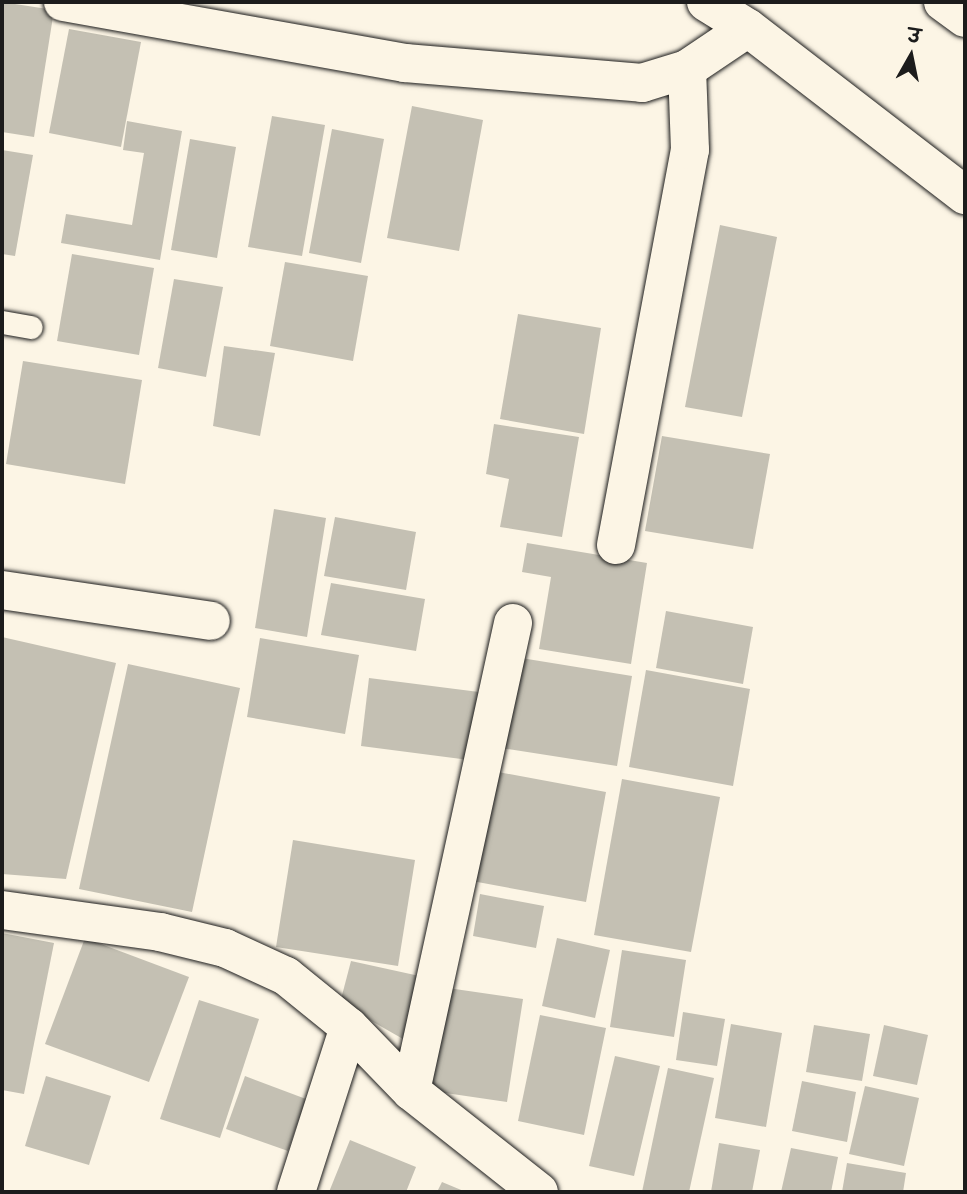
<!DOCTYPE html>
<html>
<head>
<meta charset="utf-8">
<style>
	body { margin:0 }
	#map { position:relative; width:967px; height:1194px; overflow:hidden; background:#fcf5e5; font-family:Delius,"Playpen Sans Deva",sans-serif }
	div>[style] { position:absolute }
	.building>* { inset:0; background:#c4c0b3 }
	.roads { filter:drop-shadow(0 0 2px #1c1c1c) drop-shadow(0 0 2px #1c1c1c) }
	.service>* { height:23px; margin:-11.5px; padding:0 11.5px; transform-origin:11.5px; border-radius:11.5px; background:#fcf5e5 }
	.minor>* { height:38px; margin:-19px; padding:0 19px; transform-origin:19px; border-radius:19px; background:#fcf5e5 }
	.tertiary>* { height:38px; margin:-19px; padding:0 19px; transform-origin:19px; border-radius:19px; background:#fcf5e5 }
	span { translate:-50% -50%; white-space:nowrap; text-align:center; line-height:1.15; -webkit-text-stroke:5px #fcf5e5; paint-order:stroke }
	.frame { position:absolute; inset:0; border:4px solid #1c1c1c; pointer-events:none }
	.north { position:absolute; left:876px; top:21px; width:70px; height:70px; -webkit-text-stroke:5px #fcf5e5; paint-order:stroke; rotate:9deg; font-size:19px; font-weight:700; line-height:28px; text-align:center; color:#1c1c1c }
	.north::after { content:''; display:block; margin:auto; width:24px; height:32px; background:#1c1c1c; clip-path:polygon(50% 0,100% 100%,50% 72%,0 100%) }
</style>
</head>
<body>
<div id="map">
	<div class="building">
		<i style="clip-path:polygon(2px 2px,54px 10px,34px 137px,2px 132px)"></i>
		<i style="clip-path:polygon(69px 29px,141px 42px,121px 147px,49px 133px)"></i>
		<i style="clip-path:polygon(412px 106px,483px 120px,459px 251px,387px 238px)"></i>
		<i style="clip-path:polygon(272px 116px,325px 125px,302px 256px,248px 247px)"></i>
		<i style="clip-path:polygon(127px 121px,182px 131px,160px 260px,61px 243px,66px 214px,132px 225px,144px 153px,123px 150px)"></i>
		<i style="clip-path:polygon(332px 129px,384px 139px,361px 263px,309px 253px)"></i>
		<i style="clip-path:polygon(190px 139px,236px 147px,217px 258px,171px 250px)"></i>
		<i style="clip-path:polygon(2px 150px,33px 155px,15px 256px,2px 254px)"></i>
		<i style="clip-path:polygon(720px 225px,777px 237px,742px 417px,685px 407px)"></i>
		<i style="clip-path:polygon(72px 254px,154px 268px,139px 355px,57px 341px)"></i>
		<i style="clip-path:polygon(285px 262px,368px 276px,353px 361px,270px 346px)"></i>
		<i style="clip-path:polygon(174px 279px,223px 287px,206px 377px,158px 368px)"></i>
		<i style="clip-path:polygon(518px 314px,601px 328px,584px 434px,500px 419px)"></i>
		<i style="clip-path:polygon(224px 346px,275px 353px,260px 436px,213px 426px)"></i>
		<i style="clip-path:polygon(23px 361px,142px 380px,125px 484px,6px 464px)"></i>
		<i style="clip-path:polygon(494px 424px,579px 437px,562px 537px,500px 527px,509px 479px,486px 474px)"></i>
		<i style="clip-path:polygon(662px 436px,770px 454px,753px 549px,645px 531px)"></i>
		<i style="clip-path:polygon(274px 509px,326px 518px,307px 637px,255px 628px)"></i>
		<i style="clip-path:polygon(335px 517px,416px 532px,406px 590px,324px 576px)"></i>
		<i style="clip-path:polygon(527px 543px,647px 563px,631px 664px,539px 649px,551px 577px,522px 572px)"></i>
		<i style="clip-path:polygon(331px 583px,425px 599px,416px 651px,321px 635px)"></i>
		<i style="clip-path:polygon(666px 611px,753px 627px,743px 684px,656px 668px)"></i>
		<i style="clip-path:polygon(2px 637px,116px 663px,66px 879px,2px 874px)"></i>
		<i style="clip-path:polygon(260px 638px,359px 655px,345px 734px,247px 717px)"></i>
		<i style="clip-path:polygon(515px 657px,632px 676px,617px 766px,501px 748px)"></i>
		<i style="clip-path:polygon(128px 664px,240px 688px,192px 912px,79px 889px)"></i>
		<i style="clip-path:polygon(646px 670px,750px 689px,733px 786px,629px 767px)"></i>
		<i style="clip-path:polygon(369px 678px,479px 692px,469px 760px,361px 746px)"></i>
		<i style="clip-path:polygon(493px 771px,606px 792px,586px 902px,472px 881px)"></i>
		<i style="clip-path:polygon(622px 779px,720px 797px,691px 952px,594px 935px)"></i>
		<i style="clip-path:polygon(293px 840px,415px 860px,398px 966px,276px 947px)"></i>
		<i style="clip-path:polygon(480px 894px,544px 906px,536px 948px,473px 936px)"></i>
		<i style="clip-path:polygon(2px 933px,54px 943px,24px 1094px,2px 1090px)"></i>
		<i style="clip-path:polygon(85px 938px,189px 977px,149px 1082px,45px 1044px)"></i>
		<i style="clip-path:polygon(557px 938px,610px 950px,595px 1018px,542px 1006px)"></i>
		<i style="clip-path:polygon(622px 950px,686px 960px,674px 1037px,610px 1027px)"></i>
		<i style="clip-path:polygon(351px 961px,424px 977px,410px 1043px,340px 1003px)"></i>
		<i style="clip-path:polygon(441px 987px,523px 999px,507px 1102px,425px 1090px)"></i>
		<i style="clip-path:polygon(199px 1000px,259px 1019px,220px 1138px,160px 1119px)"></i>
		<i style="clip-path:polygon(683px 1012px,725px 1019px,717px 1066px,676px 1060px)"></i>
		<i style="clip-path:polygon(540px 1015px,606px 1028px,584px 1135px,518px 1121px)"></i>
		<i style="clip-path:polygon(731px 1024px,782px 1033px,766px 1127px,715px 1118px)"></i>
		<i style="clip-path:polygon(814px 1025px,870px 1034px,862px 1081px,806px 1072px)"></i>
		<i style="clip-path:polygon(884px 1025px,928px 1035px,917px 1085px,873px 1076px)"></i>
		<i style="clip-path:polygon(615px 1056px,660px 1066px,634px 1176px,589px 1166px)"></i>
		<i style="clip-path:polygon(668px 1068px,714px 1078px,689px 1192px,642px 1192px)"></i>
		<i style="clip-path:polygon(46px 1076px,111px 1096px,89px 1165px,25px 1146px)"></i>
		<i style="clip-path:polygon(245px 1076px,306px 1099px,288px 1151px,226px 1129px)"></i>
		<i style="clip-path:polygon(802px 1081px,856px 1092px,847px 1142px,792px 1131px)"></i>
		<i style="clip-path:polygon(865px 1086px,919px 1098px,904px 1166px,849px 1154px)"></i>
		<i style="clip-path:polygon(350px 1140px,416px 1167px,406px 1192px,329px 1192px)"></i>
		<i style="clip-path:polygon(719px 1143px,760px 1150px,752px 1192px,711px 1192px)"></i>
		<i style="clip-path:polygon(791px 1148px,838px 1157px,831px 1192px,781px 1192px)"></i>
		<i style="clip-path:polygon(847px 1163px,906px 1173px,903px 1192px,842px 1192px)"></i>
		<i style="clip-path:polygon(442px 1182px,466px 1192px,437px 1192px)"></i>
	</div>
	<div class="roads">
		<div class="service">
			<i style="left:2px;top:322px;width:29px;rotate:10deg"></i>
		</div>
		<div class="minor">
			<i style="left:63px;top:2px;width:347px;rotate:10.1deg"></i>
			<i style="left:405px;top:63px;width:238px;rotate:4.8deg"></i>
			<i style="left:642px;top:83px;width:47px;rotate:-17.3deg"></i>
			<i style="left:687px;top:69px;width:73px;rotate:-33.9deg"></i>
			<i style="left:706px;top:2px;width:49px;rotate:31.8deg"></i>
			<i style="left:748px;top:28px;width:274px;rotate:37.6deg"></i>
			<i style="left:616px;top:545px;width:402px;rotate:-79.4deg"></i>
			<i style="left:690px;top:150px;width:81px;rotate:-92.1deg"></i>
			<i style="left:2px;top:590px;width:211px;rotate:8.4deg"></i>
			<i style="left:2px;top:910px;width:160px;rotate:7.9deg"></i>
			<i style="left:160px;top:932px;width:67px;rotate:13.8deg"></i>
			<i style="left:225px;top:948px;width:67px;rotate:24.7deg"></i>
			<i style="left:286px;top:976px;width:81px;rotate:39deg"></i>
			<i style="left:349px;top:1027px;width:89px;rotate:45.9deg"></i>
			<i style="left:411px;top:1091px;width:163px;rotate:38.3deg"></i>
			<i style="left:411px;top:1091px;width:479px;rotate:-77.7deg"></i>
			<i style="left:296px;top:1192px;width:173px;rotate:-72.2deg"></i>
		</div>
		<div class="tertiary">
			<i style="left:943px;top:2px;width:27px;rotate:36deg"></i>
		</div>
	</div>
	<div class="frame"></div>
	<div class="north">उ</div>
</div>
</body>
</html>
